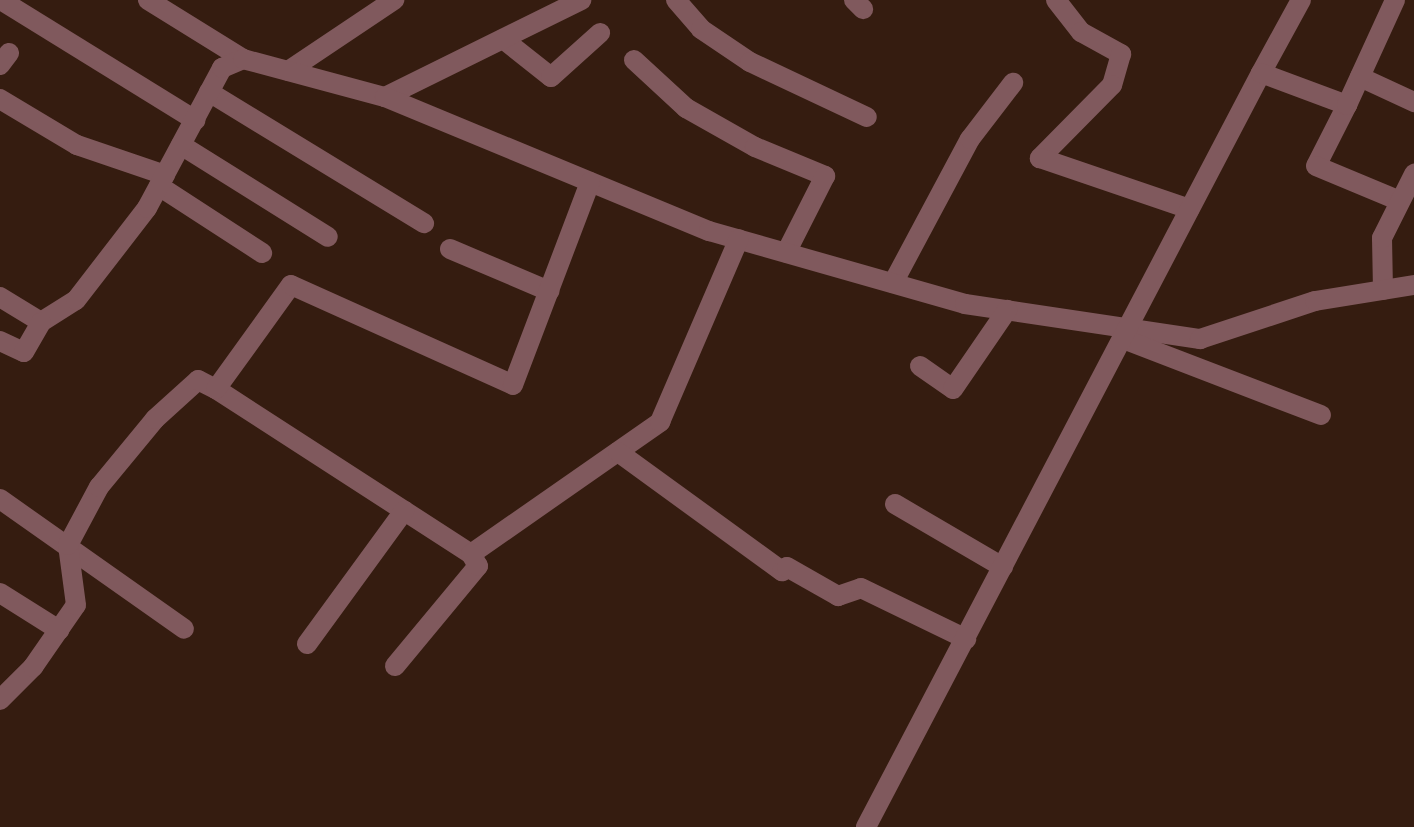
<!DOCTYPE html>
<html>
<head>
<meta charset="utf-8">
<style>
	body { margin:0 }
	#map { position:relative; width:1414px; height:827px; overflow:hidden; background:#351c10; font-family:"Titillium Web",sans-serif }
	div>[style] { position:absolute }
	.street>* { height:20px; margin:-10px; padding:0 10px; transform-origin:10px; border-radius:10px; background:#80595d }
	span { translate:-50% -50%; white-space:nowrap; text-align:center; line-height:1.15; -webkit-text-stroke:7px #351c10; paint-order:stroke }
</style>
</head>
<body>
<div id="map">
	<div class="street">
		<i style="left:148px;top:0;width:112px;rotate:31.8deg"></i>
		<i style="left:676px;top:0;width:38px;rotate:49deg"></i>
		<i style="left:701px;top:29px;width:59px;rotate:34deg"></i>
		<i style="left:750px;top:62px;width:129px;rotate:25.2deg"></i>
		<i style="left:854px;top:0;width:13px;rotate:45deg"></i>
		<i style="left:1056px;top:0;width:41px;rotate:52deg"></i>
		<i style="left:1081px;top:32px;width:46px;rotate:28.8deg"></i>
		<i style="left:1121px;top:54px;width:32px;rotate:106deg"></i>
		<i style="left:1112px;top:85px;width:103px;rotate:134.6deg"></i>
		<i style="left:1040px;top:158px;width:158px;rotate:18.8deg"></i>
		<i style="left:4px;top:2px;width:225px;rotate:31.7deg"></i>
		<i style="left:503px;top:39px;width:61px;rotate:38.4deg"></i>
		<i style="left:551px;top:77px;width:66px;rotate:-41.9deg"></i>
		<i style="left:634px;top:60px;width:71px;rotate:42.7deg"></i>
		<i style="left:686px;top:108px;width:79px;rotate:29.5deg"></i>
		<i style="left:755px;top:147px;width:76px;rotate:22.5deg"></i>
		<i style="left:825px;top:176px;width:86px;rotate:116.9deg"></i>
		<i style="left:0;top:65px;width:15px;rotate:-53deg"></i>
		<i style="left:288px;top:71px;width:128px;rotate:-33.8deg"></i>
		<i style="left:1261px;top:73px;width:83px;rotate:-61.3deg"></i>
		<i style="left:1360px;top:77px;width:60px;rotate:24.8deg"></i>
		<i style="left:209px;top:92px;width:252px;rotate:31.4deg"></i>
		<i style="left:385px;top:97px;width:219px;rotate:-26.3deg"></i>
		<i style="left:0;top:99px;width:90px;rotate:30.9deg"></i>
		<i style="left:77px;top:145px;width:93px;rotate:18.8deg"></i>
		<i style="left:1347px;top:105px;width:68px;rotate:116.9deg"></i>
		<i style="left:1316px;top:166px;width:91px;rotate:22.6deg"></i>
		<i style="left:181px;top:145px;width:173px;rotate:32deg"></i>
		<i style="left:159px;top:186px;width:123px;rotate:33deg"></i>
		<i style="left:450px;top:249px;width:108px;rotate:23deg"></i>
		<i style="left:893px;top:283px;width:163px;rotate:-61.9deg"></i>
		<i style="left:970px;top:139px;width:71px;rotate:-52.5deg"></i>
		<i style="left:1383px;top:290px;width:52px;rotate:-91.1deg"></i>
		<i style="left:1382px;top:238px;width:72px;rotate:-63.4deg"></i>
		<i style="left:0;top:297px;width:48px;rotate:31.4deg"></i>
		<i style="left:41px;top:322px;width:41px;rotate:-32.2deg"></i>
		<i style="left:76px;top:300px;width:116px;rotate:-52.3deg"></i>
		<i style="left:147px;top:208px;width:159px;rotate:-61.8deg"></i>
		<i style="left:222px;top:68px;width:23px;rotate:-23deg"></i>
		<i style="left:243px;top:59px;width:147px;rotate:15deg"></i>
		<i style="left:385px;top:97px;width:351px;rotate:22.5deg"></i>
		<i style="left:709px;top:231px;width:266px;rotate:15.9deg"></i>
		<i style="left:965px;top:304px;width:238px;rotate:8.5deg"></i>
		<i style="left:1200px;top:339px;width:121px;rotate:-18.3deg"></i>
		<i style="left:1315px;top:301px;width:100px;rotate:-9.2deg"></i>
		<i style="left:1123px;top:339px;width:212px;rotate:21deg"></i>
		<i style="left:0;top:341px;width:26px;rotate:25deg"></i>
		<i style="left:24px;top:352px;width:34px;rotate:-60deg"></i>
		<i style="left:920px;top:366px;width:40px;rotate:34.9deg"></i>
		<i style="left:953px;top:389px;width:96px;rotate:-55.6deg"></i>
		<i style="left:216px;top:389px;width:304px;rotate:32.9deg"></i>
		<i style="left:471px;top:554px;width:231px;rotate:-34.9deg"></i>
		<i style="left:660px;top:422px;width:199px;rotate:-66.7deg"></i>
		<i style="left:618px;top:452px;width:203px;rotate:36deg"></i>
		<i style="left:782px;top:571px;width:6px;rotate:-39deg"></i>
		<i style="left:787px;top:567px;width:59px;rotate:29.6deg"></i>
		<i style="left:838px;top:596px;width:24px;rotate:-19deg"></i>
		<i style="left:861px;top:588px;width:117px;rotate:25.9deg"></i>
		<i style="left:0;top:499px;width:225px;rotate:35.2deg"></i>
		<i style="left:895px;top:504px;width:125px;rotate:30.3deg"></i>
		<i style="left:0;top:593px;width:70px;rotate:32.1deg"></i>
		<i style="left:307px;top:644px;width:165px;rotate:-53.9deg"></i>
		<i style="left:395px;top:666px;width:130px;rotate:-50.3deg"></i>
		<i style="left:478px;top:566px;width:14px;rotate:-120deg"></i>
		<i style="left:0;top:700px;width:47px;rotate:-45deg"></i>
		<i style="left:33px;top:667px;width:75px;rotate:-55.3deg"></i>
		<i style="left:76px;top:605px;width:61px;rotate:-97.6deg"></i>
		<i style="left:68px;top:545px;width:66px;rotate:-61.9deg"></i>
		<i style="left:99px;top:487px;width:88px;rotate:-50.5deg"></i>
		<i style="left:155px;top:419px;width:58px;rotate:-42.2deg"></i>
		<i style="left:198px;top:380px;width:20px;rotate:27deg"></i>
		<i style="left:216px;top:389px;width:128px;rotate:-54.2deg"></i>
		<i style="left:291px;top:285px;width:243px;rotate:24.2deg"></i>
		<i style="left:513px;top:385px;width:217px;rotate:-69.2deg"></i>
		<i style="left:866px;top:827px;width:851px;rotate:-62.35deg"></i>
		<i style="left:1261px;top:73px;width:92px;rotate:20.4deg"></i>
		<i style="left:1347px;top:105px;width:115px;rotate:-65.4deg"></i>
	</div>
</div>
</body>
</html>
